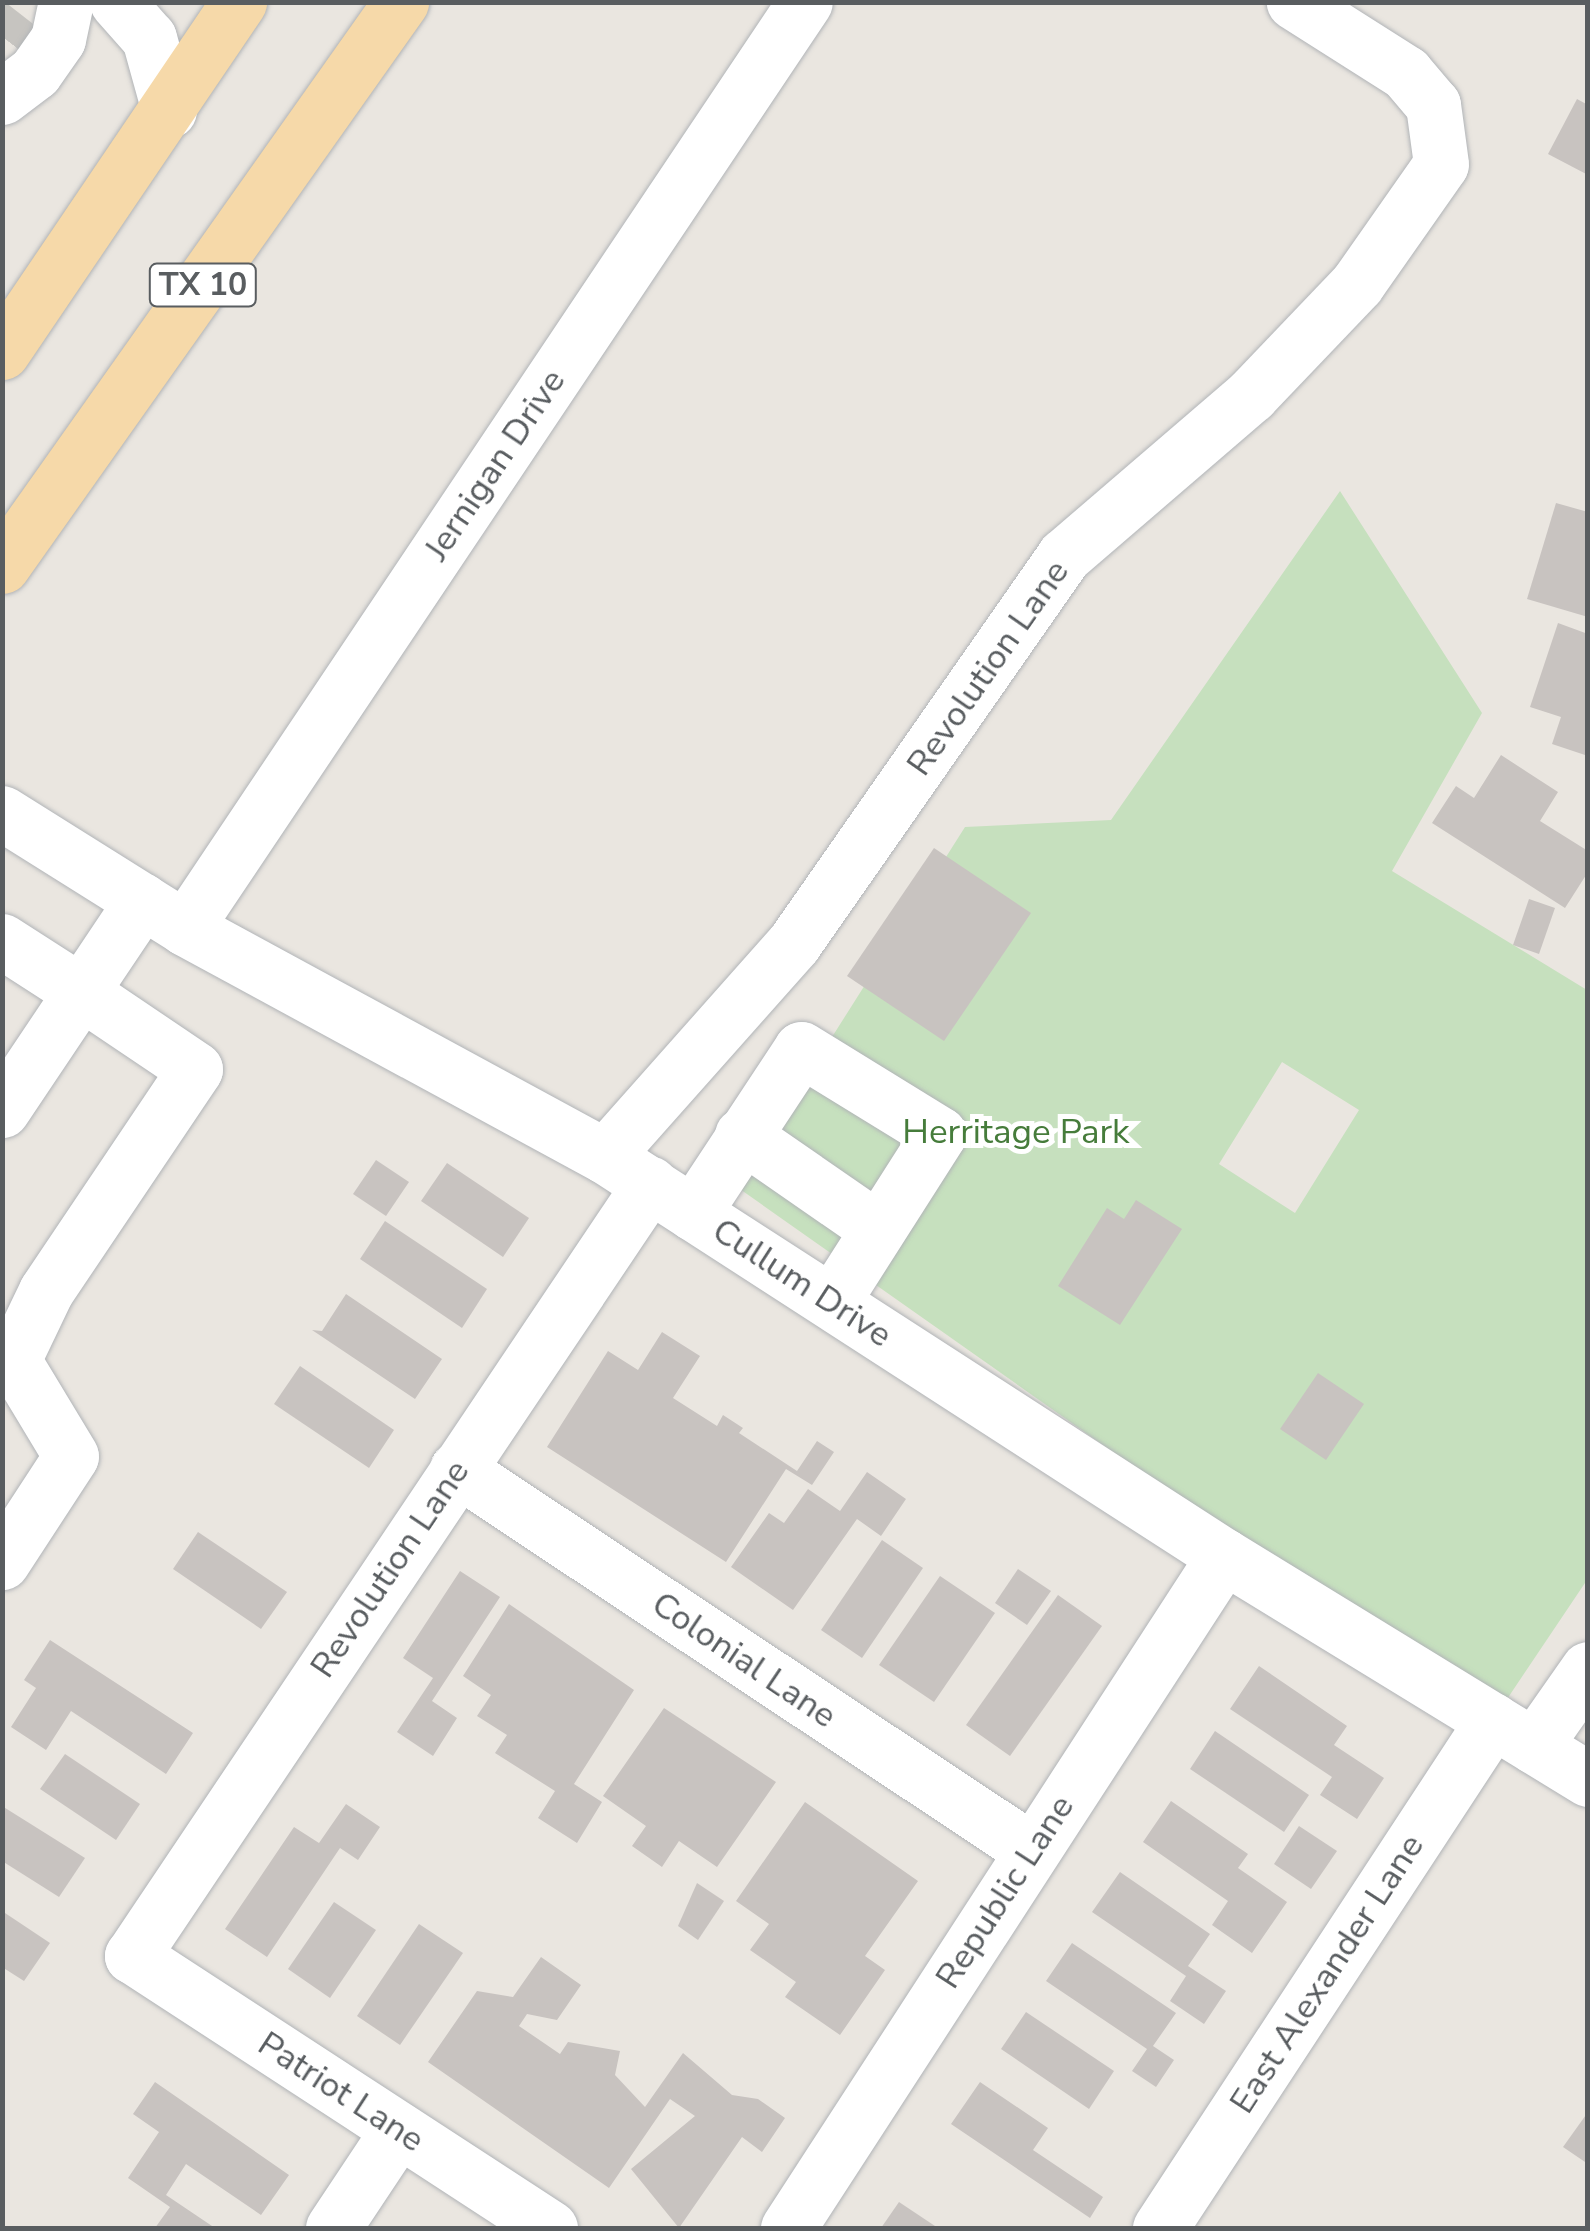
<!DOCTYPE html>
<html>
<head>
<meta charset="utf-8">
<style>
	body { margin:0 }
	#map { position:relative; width:1590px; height:2231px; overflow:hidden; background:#eae6e0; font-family:"Nunito Sans",sans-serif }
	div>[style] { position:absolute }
	.green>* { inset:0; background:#c6e0be }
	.building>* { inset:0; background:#c8c3c0 }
	.minor-tunnel>* { height:55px; margin-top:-27.5px; transform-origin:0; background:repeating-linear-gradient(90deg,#c6c4c0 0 55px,transparent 0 83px) }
	.roads { filter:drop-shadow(0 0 2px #b1b4b7) drop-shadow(0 0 2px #b1b4b7) }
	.minor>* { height:55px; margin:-27.5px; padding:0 27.5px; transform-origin:27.5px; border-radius:27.5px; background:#fff }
	.major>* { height:55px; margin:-27.5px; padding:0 27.5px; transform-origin:27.5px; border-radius:27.5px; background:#f6d9a9 }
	span { translate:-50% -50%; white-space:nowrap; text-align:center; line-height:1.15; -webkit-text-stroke:10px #fff; paint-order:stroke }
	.shield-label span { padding:2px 8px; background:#fff; border:2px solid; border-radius:8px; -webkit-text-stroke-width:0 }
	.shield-label { font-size:32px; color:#595d60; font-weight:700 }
	.street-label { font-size:35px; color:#595d60 }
	.park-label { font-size:35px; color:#467c3b }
	.frame { position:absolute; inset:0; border:5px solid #595d60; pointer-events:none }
</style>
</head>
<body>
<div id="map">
	<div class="green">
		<i style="clip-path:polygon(evenodd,1340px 491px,1482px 713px,1392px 871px,1587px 990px,1587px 1580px,1493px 1720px,737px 1187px,965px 827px,1111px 820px,1340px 491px,1282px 1062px,1359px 1110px,1295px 1213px,1219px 1164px,1282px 1062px)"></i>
	</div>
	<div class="building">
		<i style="clip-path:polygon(1577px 99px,1588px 105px,1588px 175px,1548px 154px)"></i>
		<i style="clip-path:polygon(1556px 503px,1588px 512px,1588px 617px,1527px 599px)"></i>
		<i style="clip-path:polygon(1558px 623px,1588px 634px,1588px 756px,1552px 744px,1561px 717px,1530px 707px)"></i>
		<i style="clip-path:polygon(1501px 755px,1558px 792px,1540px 821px,1588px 851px,1588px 872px,1565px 908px,1432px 823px,1456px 786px,1474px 798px)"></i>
		<i style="clip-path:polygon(934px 848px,1031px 913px,944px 1041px,847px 976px)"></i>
		<i style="clip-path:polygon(1529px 899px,1555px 908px,1539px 954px,1513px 945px)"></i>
		<i style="clip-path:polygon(376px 1160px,409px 1182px,386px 1216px,353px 1194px)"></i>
		<i style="clip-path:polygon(447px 1163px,529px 1218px,503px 1257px,421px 1201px)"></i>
		<i style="clip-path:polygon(1136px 1200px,1182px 1229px,1120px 1325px,1058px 1286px,1107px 1208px,1124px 1219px)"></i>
		<i style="clip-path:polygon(385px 1221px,487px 1289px,462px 1328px,360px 1259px)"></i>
		<i style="clip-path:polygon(346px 1294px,442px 1359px,415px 1399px,312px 1330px,322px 1331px)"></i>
		<i style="clip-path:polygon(662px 1332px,700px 1356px,673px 1398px,717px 1426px,723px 1415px,743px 1428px,739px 1433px,797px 1471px,817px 1441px,834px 1452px,812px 1485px,786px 1469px,726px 1562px,547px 1447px,608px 1351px,638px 1370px)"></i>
		<i style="clip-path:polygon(300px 1366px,394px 1430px,369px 1468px,274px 1404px)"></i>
		<i style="clip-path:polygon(1318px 1373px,1364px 1404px,1326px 1460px,1280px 1429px)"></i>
		<i style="clip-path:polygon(867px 1472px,906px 1499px,881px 1536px,857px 1519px,793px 1610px,731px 1567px,769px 1513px,784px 1523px,808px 1489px,840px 1511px)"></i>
		<i style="clip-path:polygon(198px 1532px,287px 1592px,261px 1629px,173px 1569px)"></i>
		<i style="clip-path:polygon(882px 1540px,923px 1568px,862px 1658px,821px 1630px)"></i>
		<i style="clip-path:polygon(1018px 1569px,1051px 1591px,1027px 1625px,995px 1603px)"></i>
		<i style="clip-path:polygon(460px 1571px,500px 1597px,432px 1701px,457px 1718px,433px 1756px,397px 1732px,433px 1678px,403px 1658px)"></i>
		<i style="clip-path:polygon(940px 1576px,995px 1613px,934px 1702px,879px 1665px)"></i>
		<i style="clip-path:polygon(1058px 1595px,1102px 1626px,1010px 1756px,966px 1725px)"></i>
		<i style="clip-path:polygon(509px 1604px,634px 1690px,574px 1784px,602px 1802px,577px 1843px,538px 1818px,555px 1791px,495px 1753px,507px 1735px,477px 1716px,491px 1695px,463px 1676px)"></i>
		<i style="clip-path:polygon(50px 1640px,193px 1733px,166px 1774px,71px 1711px,46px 1750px,11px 1727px,36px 1688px,24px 1680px)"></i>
		<i style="clip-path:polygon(1259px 1666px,1347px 1726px,1334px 1745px,1384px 1778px,1357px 1819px,1320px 1795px,1332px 1777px,1230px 1709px)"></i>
		<i style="clip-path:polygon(664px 1708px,776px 1782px,717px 1867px,679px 1841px,662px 1867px,632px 1846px,646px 1826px,603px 1796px)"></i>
		<i style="clip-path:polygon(1215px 1731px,1309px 1795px,1284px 1832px,1190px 1769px)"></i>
		<i style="clip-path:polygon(65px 1754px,140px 1804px,116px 1840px,40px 1789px)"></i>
		<i style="clip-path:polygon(1171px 1801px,1248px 1854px,1238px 1868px,1287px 1902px,1252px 1953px,1212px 1925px,1228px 1901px,1143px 1842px)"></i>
		<i style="clip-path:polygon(805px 1802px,918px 1881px,865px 1956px,885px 1970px,840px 2035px,785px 1997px,796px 1982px,750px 1950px,769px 1924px,736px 1901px)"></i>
		<i style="clip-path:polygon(346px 1804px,380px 1827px,358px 1860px,340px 1848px,267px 1957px,225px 1929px,294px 1827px,319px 1843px)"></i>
		<i style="clip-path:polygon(2px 1806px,85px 1858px,59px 1897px,2px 1861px)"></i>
		<i style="clip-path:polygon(1299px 1826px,1337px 1851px,1311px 1889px,1274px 1864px)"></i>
		<i style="clip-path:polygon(1120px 1872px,1210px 1934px,1188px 1966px,1226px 1991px,1204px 2024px,1170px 2001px,1186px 1976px,1092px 1912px)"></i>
		<i style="clip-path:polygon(697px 1883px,724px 1901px,698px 1940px,678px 1926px)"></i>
		<i style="clip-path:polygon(334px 1902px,376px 1930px,330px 1998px,288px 1969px)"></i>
		<i style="clip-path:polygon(2px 1911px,50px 1943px,24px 1981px,2px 1967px)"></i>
		<i style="clip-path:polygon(419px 1924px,463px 1953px,400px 2045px,357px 2016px)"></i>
		<i style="clip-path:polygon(1072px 1943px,1176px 2013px,1153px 2046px,1174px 2060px,1156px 2087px,1132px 2071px,1147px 2049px,1046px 1981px)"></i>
		<i style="clip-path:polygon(541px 1957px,581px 1985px,557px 2020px,527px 2014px,519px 2026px,560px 2054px,568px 2042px,620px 2051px,615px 2075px,645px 2107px,683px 2053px,732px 2095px,758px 2099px,785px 2118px,762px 2152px,742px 2137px,679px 2228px,631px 2169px,695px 2116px,670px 2099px,609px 2188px,428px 2062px,477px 1991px,513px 1997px)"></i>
		<i style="clip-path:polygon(1026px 2012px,1114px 2071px,1089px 2109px,1001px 2049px)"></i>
		<i style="clip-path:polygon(155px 2082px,289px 2175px,261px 2215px,186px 2164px,166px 2195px,215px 2228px,155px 2228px,170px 2207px,128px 2178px,159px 2132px,133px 2114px)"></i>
		<i style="clip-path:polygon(980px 2082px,1048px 2128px,1033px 2150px,1103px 2197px,1090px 2218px,951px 2124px)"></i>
		<i style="clip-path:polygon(1588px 2112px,1588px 2164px,1563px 2147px)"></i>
		<i style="clip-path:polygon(899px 2202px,938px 2228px,881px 2228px)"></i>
	</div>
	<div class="minor-tunnel">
		<i style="left:2px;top:36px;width:29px;rotate:-52deg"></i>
	</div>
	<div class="roads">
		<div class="minor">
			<i style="left:117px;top:2px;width:48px;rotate:48.4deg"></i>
			<i style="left:149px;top:38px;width:75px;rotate:74.5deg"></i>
			<i style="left:2px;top:97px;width:41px;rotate:-37.1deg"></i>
			<i style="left:35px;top:72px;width:40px;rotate:-55.1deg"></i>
			<i style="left:58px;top:39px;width:38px;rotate:-78deg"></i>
			<i style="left:2px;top:813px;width:216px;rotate:32.1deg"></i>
			<i style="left:185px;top:928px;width:478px;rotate:28.5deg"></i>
			<i style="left:605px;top:1156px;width:737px;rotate:32.87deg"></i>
			<i style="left:1224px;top:1556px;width:427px;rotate:31.5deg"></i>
			<i style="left:185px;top:928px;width:1114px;rotate:-56.2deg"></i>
			<i style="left:2px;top:941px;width:94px;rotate:32.8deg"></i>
			<i style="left:81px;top:992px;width:142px;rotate:123.8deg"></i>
			<i style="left:742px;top:1135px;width:165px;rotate:34.7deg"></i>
			<i style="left:605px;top:1156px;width:285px;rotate:-48.4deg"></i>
			<i style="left:794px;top:943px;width:472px;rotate:-55.1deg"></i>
			<i style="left:1064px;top:556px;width:247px;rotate:-40.7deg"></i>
			<i style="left:1251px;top:395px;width:153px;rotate:-46.3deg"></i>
			<i style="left:1357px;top:284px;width:146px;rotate:-55deg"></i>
			<i style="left:1441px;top:164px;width:60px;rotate:-97.7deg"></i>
			<i style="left:1433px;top:105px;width:42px;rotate:-130.2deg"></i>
			<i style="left:1406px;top:73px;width:133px;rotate:-147.6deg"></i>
			<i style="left:693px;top:1213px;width:196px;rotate:-56.6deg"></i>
			<i style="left:801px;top:1049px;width:162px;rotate:31.6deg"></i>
			<i style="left:939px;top:1134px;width:199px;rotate:122.5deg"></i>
			<i style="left:457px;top:1469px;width:689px;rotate:33.57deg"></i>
			<i style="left:2px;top:1562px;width:126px;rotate:-56.9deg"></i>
			<i style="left:71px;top:1456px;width:112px;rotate:-121.1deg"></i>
			<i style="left:13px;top:1360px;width:76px;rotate:-64.4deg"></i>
			<i style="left:46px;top:1291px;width:267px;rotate:-56.1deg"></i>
			<i style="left:195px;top:1069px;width:138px;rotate:-146deg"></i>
			<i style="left:81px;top:992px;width:110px;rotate:-56.2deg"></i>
			<i style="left:1534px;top:1746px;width:94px;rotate:-55deg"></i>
			<i style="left:333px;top:2228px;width:118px;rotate:-56.4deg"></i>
			<i style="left:550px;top:2228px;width:499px;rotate:-146.9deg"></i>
			<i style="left:132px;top:1956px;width:930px;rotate:-56.14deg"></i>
			<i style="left:788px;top:2228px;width:801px;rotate:-57.02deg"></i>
			<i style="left:1160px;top:2228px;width:607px;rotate:-56.75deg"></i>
		</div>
		<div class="major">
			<i style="left:2px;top:352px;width:423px;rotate:-55.9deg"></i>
			<i style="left:2px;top:566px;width:691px;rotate:-54.72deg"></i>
		</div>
	</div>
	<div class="shield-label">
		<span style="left:203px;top:285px">TX 10</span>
	</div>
	<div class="street-label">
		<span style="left:495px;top:465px;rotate:-56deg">Jernigan Drive</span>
		<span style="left:988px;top:668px;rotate:-55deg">Revolution Lane</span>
		<span style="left:802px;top:1283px;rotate:33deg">Cullum Drive</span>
		<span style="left:390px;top:1569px;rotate:-56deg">Revolution Lane</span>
		<span style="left:744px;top:1660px;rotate:34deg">Colonial Lane</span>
		<span style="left:1005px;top:1892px;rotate:-57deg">Republic Lane</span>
		<span style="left:1327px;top:1974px;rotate:-57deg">East Alexander Lane</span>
		<span style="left:341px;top:2092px;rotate:33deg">Patriot Lane</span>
	</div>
	<div class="park-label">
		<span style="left:1016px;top:1132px">Herritage Park</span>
	</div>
	<div class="frame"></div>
</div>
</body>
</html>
